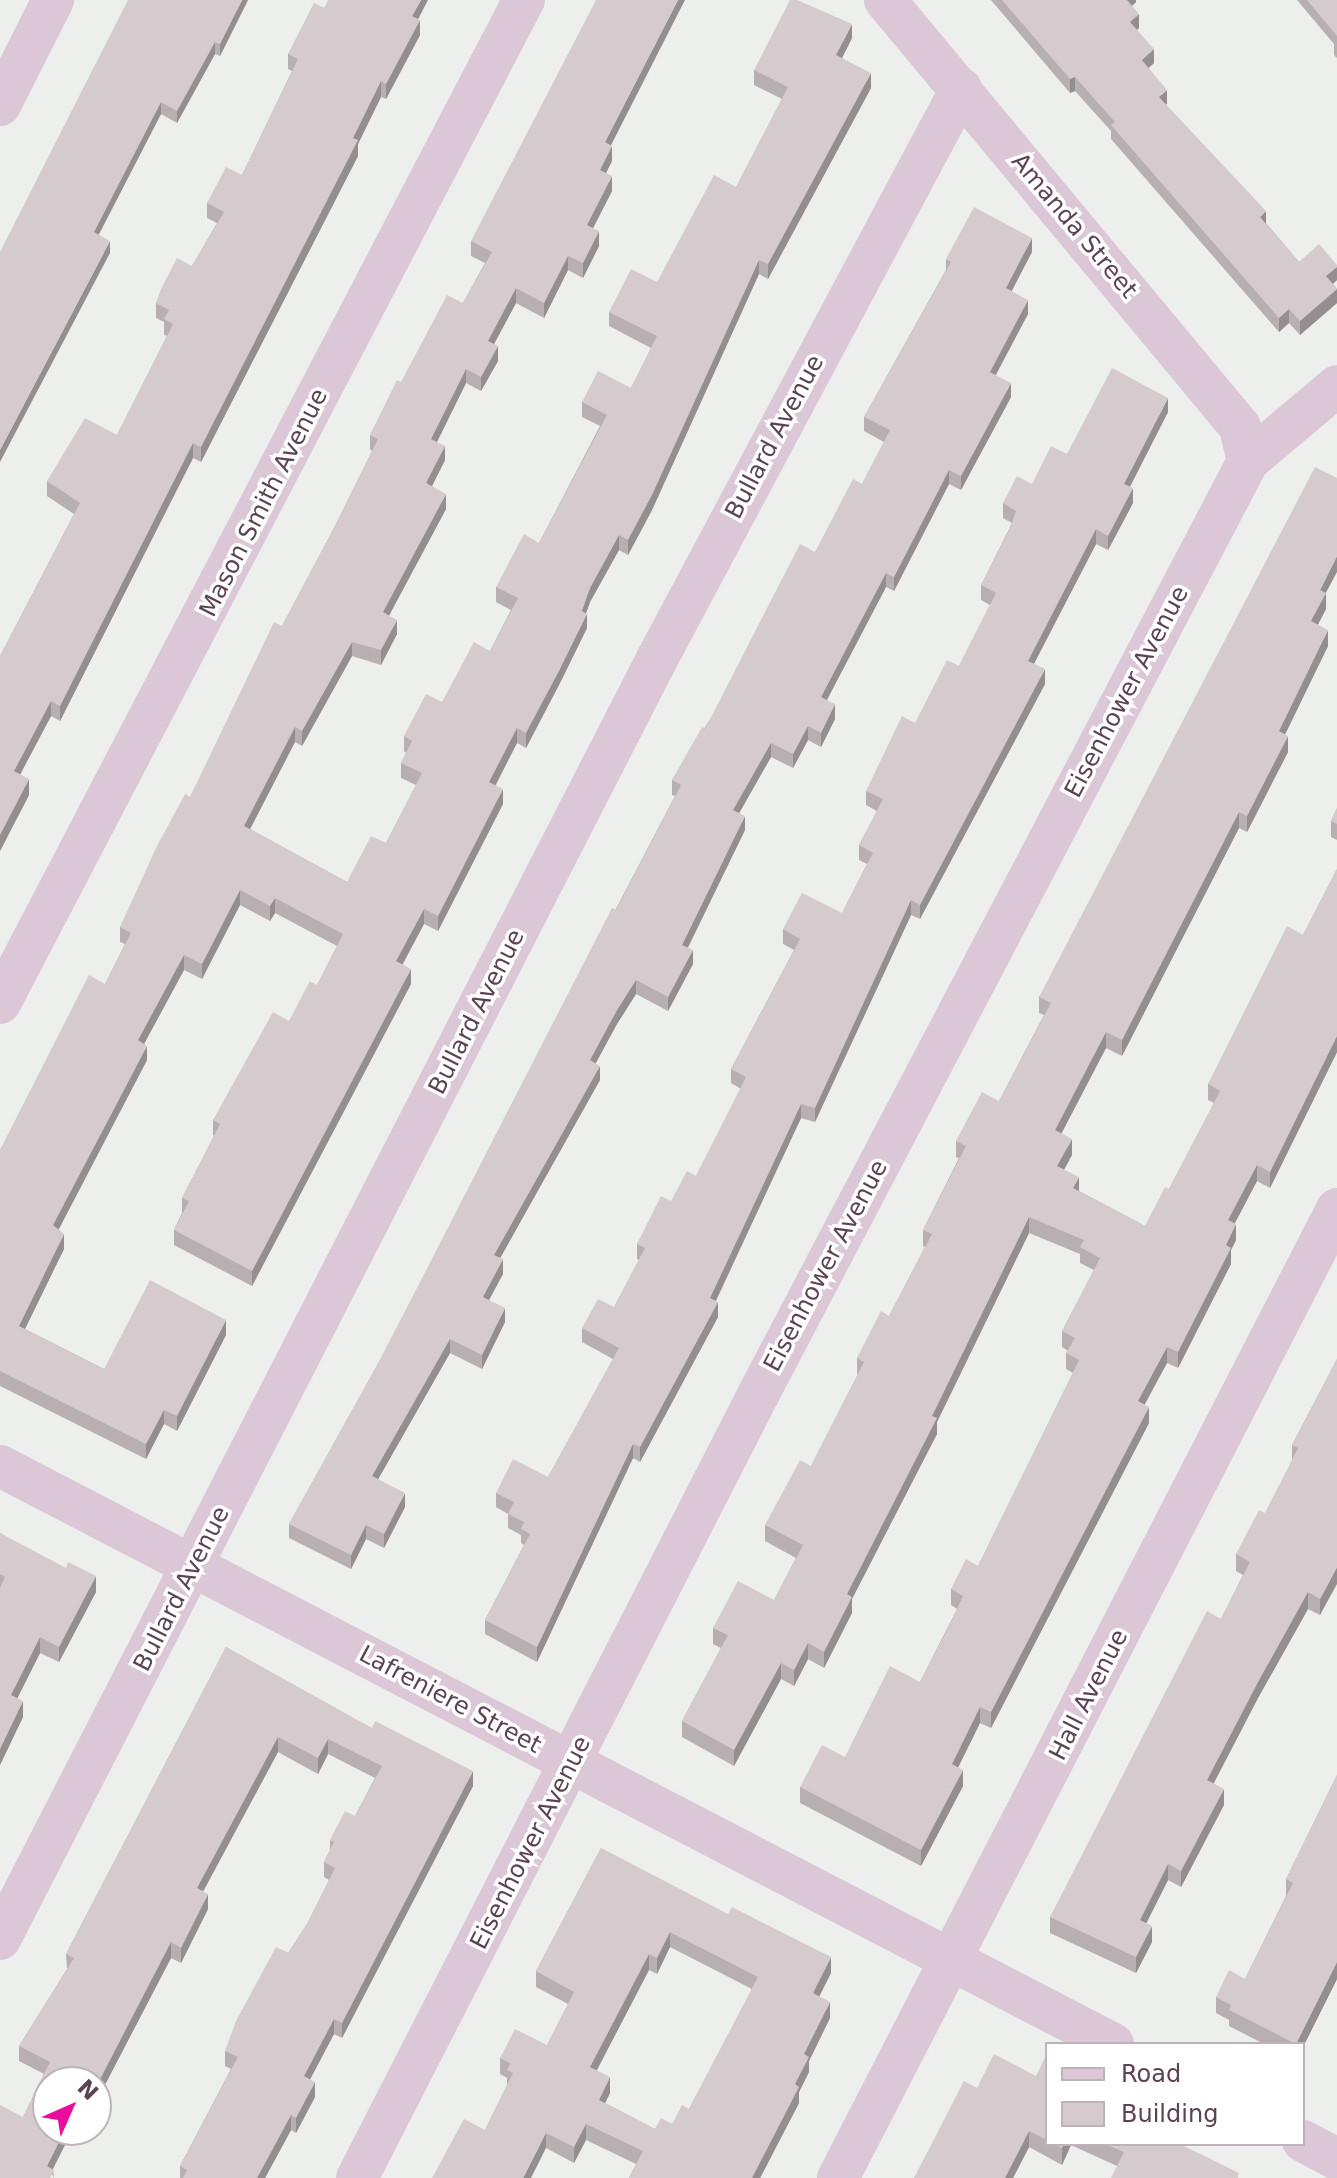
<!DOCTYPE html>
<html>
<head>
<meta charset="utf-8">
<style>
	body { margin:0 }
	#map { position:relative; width:1337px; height:2178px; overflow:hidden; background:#ecefec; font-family:"DejaVu Sans",sans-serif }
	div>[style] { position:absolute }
	.minor>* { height:42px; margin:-21px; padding:0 21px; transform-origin:21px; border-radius:21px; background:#dbc7d6 }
	.wall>* { inset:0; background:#b7afb2 }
	.shaded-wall>* { inset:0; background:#958e91 }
	.building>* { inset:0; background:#d5cbcf }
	span { translate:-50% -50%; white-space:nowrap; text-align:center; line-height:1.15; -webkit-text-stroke:7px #fff; paint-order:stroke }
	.street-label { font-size:24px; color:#5b4354 }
	.legend { position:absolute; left:1045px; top:2042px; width:260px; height:104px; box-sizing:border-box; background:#fff; border:2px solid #bdb4bb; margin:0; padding:10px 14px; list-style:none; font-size:24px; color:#5b4354 }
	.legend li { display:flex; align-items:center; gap:16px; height:40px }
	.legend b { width:40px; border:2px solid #bdb4bb }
	.north { position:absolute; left:32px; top:2066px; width:80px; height:80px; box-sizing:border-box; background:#fff; border:2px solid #bdb4bb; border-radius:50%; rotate:45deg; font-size:22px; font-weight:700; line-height:32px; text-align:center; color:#5b4354 }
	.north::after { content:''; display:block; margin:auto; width:28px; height:36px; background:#e80d9a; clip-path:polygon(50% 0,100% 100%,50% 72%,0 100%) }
</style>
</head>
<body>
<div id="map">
	<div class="minor">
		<i style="left:885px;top:0;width:555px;rotate:50.26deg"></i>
		<i style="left:1240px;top:427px;width:35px;rotate:77deg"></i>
		<i style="left:0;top:105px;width:118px;rotate:-63.2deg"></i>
		<i style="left:0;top:1003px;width:1132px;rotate:-62.42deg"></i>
		<i style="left:0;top:1466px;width:1254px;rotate:27.44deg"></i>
		<i style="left:0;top:1939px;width:1441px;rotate:-62.83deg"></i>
		<i style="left:658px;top:657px;width:644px;rotate:-61.92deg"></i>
		<i style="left:1303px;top:2141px;width:38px;rotate:28deg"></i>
		<i style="left:357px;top:2178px;width:882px;rotate:-62.88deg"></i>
		<i style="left:759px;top:1393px;width:1052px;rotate:-62.31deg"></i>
		<i style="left:1248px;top:461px;width:116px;rotate:-40.1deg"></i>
		<i style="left:838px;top:2178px;width:1090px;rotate:-62.75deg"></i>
	</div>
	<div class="wall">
		<i style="clip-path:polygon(248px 0,220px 56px,215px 54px,177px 123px,161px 114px,98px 235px,110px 253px,0 252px)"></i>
		<i style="clip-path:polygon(991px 0,1136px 0,1136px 2px,1132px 6px,1139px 28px,1137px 30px,1154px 63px,1148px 68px,1166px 105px,1299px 262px,1337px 265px,1337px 280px,1333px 284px,1337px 289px,1337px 303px,1300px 335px,1289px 323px,1279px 332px,1111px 139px,1111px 131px,1075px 91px,1070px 93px)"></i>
		<i style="clip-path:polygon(1297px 0,1337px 0,1337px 58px,1334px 55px,1334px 44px)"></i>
		<i style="clip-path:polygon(324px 8px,418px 19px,420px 35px,386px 99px,381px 97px,358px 144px,358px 156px,201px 462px,193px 458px,60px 721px,51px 716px,20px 775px,29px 795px,0 851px,0 656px,74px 514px,47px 496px,47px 481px,117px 435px,167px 336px,164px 335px,164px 322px,156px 318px,156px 303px,192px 266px,217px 223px,207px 218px,207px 203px,242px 175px,292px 71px,288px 69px,288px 54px)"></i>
		<i style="clip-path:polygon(852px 38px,842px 58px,871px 88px,768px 279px,759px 274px,652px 510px,628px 555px,619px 550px,590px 602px,586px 613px,587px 628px,560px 683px,526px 748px,517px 743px,496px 785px,503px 804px,438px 931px,424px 924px,403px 964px,411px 984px,252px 1286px,174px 1245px,174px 1230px,182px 1213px,182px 1198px,214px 1136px,213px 1135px,213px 1120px,317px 985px,337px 946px,275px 913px,270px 921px,240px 905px,202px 979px,184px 970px,144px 1044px,147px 1060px,59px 1229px,64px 1249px,25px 1329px,104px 1369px,226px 1335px,177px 1431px,164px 1424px,146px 1459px,0 1386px,0 1150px,105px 984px,125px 944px,120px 942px,120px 927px,282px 626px,336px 524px,372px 451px,370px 449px,370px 435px,401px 382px,463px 303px,485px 263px,471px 256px,471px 241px,611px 145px,612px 161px,606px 173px,612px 191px,593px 228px,599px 246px,583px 278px,568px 270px,544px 318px,516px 303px,494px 344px,498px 361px,481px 391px,466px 383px,437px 442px,445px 460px,432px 486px,446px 509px,389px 615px,397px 634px,381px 665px,352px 656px,302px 746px,295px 742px,250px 829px,347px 882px,386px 843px,416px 785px,401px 778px,401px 763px,406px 753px,404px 751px,404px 736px,442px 702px,490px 651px,511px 610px,496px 602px,496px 587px,539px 543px,600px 426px,582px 417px,582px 402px,631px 388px,651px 348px,609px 326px,609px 312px,657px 282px,736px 187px,782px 99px,754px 85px,754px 70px)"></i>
		<i style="clip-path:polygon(1032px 252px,1011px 291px,1028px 314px,995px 375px,1011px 397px,961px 490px,949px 484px,894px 591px,886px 587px,827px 700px,835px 719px,821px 747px,808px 740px,793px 768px,771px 757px,739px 813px,745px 830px,688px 948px,693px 964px,668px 1011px,636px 994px,617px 1024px,595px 1063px,600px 1080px,500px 1258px,503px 1274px,489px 1300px,505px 1322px,482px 1369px,450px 1353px,378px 1479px,405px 1507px,384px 1548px,366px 1539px,351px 1569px,289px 1538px,289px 1524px,380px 1360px,675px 796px,672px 795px,672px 780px,815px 552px,862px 484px,884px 442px,864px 431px,864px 417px,946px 270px,946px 259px)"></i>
		<i style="clip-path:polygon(1168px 412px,1130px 487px,1133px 503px,1108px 550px,1096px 544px,1034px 664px,1045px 684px,920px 919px,911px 915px,815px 1122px,801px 1118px,716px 1301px,718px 1317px,640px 1462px,633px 1458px,537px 1662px,485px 1634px,485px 1620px,524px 1545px,521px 1543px,521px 1535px,508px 1528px,508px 1514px,496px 1507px,496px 1493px,548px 1477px,613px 1359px,582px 1342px,582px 1328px,614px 1307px,639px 1260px,637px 1259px,637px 1244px,671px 1201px,696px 1176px,741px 1089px,731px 1083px,731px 1069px,794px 950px,783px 944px,783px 929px,842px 913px,867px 864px,859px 860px,859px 845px,877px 811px,866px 805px,866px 791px,915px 723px,959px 666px,990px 605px,981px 600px,981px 585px,1012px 523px,1003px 518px,1003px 503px,1032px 484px,1067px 454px)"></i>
		<i style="clip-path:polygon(1326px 593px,1326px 609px,1318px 625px,1328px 646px,1285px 734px,1288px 752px,1247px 832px,1239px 828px,1122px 1056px,1106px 1048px,1061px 1133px,1072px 1155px,1064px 1170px,1079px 1191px,1145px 1226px,1169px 1189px,1214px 1103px,1208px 1100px,1208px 1084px,1303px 935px,1337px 869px,1337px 1052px,1270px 1188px,1257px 1181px,1235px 1223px,1236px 1240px,1231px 1250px,1231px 1264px,1178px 1368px,1167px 1363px,1144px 1404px,1149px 1423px,991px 1728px,980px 1723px,958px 1767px,963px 1786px,921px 1866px,800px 1803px,800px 1787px,845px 1757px,920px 1682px,957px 1609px,951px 1605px,951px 1589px,978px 1566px,1073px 1373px,1066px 1369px,1066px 1353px,1068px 1351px,1062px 1347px,1062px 1331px,1094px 1270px,1080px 1263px,1080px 1254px,1029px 1233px,937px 1422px,937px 1434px,852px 1599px,852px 1613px,824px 1668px,808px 1659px,794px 1686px,781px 1679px,734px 1766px,682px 1737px,682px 1721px,721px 1648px,713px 1644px,713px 1628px,774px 1600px,796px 1558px,765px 1541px,765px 1525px,811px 1466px,858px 1374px,857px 1374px,857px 1358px,889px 1316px,925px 1247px,923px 1246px,923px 1230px,959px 1158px,956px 1157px,956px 1141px,999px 1101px,1044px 1015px,1039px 1013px,1039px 997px)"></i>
		<i style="clip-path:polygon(1337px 808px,1337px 840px,1331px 837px,1331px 821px)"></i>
		<i style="clip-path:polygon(1337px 1359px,1320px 1615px,1308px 1609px,1258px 1698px,1214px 1783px,1224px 1805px,1181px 1887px,1168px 1880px,1146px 1923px,1152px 1942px,1136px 1973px,1050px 1933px,1050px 1917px,1221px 1619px,1243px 1575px,1236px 1571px,1236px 1554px,1265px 1513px,1292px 1462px,1292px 1445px)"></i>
		<i style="clip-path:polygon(0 1533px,96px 1592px,59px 1662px,40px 1653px,17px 1698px,23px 1717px,0 1765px)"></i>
		<i style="clip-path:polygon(226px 1647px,473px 1786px,342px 2038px,334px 2034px,310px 2079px,315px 2097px,296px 2133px,291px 2130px,265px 2178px,180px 2178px,180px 2166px,231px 2069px,225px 2066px,225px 2051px,307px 1924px,329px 1880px,324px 1877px,324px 1862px,330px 1850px,330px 1840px,355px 1816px,375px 1778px,328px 1754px,318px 1774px,278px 1752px,203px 1891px,208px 1909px,181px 1963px,171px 1958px,96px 2102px,96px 2082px,48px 2130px,82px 2130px,79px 2135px,72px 2131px,53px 2169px,54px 2178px,23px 2117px,44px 2074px,19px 2061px,19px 2046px,67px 1969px,66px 1954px)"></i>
		<i style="clip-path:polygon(1337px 1775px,1337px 1979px,1303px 2047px,1303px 2044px,1264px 2044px,1229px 2026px,1229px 2020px,1216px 2013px,1216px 1997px,1245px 1979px,1286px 1896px,1286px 1879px)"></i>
		<i style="clip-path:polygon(evenodd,601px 1848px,831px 1973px,819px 1996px,830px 2018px,809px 2061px,809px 2072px,799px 2092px,799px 2103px,760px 2178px,629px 2178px,636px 2164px,586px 2140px,574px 2163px,546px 2148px,485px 2130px,507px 2085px,507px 2078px,500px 2074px,500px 2058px,547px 2045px,568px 2004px,536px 1987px,536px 1971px,601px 1848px,670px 1947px,752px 1989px,689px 2109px,672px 2124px,655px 2129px,605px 2103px,610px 2093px,597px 2070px,649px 1970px,657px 1974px,670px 1947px)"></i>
		<i style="clip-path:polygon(1047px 2061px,1047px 2144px,1180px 2144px,1239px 2178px,1117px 2166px,1071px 2145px,1062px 2165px,1029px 2147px,1013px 2178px,914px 2178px,977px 2088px,1036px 2076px)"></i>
	</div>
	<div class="shaded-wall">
		<i style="clip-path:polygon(242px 0,248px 0,220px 56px,220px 44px)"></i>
		<i style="clip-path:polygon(421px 0,428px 0,412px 31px,412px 16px)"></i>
		<i style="clip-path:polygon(678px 0,685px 0,605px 157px,605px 142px)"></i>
		<i style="clip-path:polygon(1125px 0,1136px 0,1136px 2px,1125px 12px)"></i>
		<i style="clip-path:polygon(1139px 14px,1139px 28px,1130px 36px,1130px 22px)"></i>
		<i style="clip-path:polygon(420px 20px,420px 35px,386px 99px,386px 84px)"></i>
		<i style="clip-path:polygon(852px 24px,852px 38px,836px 70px,836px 55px)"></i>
		<i style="clip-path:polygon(215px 42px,215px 54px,177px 123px,177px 111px)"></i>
		<i style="clip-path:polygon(1154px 49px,1154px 63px,1142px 74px,1142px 60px)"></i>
		<i style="clip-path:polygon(871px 73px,871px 88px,768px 279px,768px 264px)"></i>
		<i style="clip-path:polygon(1075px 77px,1075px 91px,1070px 93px,1070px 79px)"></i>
		<i style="clip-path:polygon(381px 81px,381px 97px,358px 144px,358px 156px,201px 462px,201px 447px)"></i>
		<i style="clip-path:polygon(1167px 90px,1167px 104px,1159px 111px,1159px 97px)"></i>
		<i style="clip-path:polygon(161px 102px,161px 114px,94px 244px,94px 232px)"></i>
		<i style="clip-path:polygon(612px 146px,612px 161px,600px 185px,600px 170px)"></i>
		<i style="clip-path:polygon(612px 176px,612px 191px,587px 240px,587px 225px)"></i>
		<i style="clip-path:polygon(1266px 211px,1266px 225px,1260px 217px)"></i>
		<i style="clip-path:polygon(599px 231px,599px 246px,583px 278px,583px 263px)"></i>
		<i style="clip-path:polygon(1032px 238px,1032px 252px,1006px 302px,1006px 288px)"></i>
		<i style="clip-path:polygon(110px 241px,110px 253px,0 462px,0 450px)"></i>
		<i style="clip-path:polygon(568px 256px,568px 270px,544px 318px,544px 303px)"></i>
		<i style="clip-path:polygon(759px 260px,759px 274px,652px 510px,628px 555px,628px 540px)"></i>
		<i style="clip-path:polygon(1337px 267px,1337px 280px,1326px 290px,1326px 276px)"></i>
		<i style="clip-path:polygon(516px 288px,516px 303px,488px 355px,488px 341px)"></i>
		<i style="clip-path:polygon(1337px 289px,1337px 303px,1300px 335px,1300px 321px)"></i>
		<i style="clip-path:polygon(1028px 300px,1028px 314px,990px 386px,990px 372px)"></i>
		<i style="clip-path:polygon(1289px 309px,1289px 323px,1279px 332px,1279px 318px)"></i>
		<i style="clip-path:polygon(498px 346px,498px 361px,481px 391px,481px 377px)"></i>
		<i style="clip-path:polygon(466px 369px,466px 383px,431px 454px,431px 439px)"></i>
		<i style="clip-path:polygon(1011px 383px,1011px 397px,961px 490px,961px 476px)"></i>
		<i style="clip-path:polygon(1168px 398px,1168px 412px,1124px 498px,1124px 484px)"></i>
		<i style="clip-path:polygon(193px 443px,193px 458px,60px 721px,60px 706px)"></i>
		<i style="clip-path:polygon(445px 446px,445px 460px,426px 498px,426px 483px)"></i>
		<i style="clip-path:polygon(949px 470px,949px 484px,894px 591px,894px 577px)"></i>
		<i style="clip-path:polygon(1133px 488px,1133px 503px,1108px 550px,1108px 536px)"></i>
		<i style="clip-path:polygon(446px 494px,446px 509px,383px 627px,383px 612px)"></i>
		<i style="clip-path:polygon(1096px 529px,1096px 544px,1028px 675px,1028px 661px)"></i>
		<i style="clip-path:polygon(619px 535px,619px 550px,590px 602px,583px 622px,587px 614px,587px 628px,560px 683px,526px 748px,526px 733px,590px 588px)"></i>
		<i style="clip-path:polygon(1337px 556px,1337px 572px,1322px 600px,1326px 593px,1326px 609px,1311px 637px,1311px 621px,1320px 590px)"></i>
		<i style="clip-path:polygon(886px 573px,886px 587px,821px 711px,821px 697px)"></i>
		<i style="clip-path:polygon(397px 620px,397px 634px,381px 665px,381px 650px)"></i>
		<i style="clip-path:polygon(1328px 630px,1328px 646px,1279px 747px,1279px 731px)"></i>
		<i style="clip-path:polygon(352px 642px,352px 656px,302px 746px,302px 731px)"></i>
		<i style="clip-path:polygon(1045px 669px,1045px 684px,920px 919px,920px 905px)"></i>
		<i style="clip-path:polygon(51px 701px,51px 716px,14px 786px,14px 771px)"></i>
		<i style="clip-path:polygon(835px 704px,835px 719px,821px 747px,821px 733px)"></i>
		<i style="clip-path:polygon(808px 726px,808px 740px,793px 768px,793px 754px)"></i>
		<i style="clip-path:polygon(295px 727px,295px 742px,244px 841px,244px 826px)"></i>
		<i style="clip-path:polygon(517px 728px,517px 743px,489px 797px,489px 782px)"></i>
		<i style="clip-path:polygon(1288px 736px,1288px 752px,1247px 832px,1247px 816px)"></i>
		<i style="clip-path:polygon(771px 743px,771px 757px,733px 824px,733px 810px)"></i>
		<i style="clip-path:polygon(29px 779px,29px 795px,0 851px,0 835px)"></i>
		<i style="clip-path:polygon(503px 789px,503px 804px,438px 931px,438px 916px)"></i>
		<i style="clip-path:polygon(1239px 812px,1239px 828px,1122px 1056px,1122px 1040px)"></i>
		<i style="clip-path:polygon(745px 816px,745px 830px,682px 959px,682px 945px)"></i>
		<i style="clip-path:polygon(240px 890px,240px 905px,202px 979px,202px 964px)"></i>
		<i style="clip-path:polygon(275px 898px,275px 913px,270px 921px,270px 906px)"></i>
		<i style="clip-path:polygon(911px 900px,911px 915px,815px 1122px,815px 1108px)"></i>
		<i style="clip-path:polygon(424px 909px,424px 924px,396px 976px,396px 961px)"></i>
		<i style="clip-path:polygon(693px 950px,693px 964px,668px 1011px,668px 997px)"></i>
		<i style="clip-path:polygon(184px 955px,184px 970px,138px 1055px,138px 1040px)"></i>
		<i style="clip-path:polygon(411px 969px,411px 984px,252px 1286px,252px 1271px)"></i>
		<i style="clip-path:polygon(636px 980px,636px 994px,617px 1024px,590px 1074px,590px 1060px,617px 1010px)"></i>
		<i style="clip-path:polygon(1106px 1032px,1106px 1048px,1055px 1146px,1055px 1130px)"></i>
		<i style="clip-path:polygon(1337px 1036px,1337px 1052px,1270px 1188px,1270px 1172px)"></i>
		<i style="clip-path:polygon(147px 1046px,147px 1060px,53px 1240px,53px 1225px)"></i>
		<i style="clip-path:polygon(600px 1066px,600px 1080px,494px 1269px,494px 1255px)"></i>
		<i style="clip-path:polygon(801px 1104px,801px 1118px,710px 1313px,710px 1298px)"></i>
		<i style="clip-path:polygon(1072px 1139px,1072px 1155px,1057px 1182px,1057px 1166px)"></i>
		<i style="clip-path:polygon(1257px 1165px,1257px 1181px,1228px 1236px,1228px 1220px)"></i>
		<i style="clip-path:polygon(1079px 1177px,1079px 1193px,1073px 1188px)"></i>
		<i style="clip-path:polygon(1029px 1217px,1029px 1233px,937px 1422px,937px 1434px,852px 1599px,852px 1613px,824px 1668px,824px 1652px,847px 1594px,932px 1416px)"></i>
		<i style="clip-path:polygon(1236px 1224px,1236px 1240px,1231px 1250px,1231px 1264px,1178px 1368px,1178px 1352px,1226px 1245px)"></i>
		<i style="clip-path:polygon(64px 1234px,64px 1249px,19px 1341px,19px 1326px)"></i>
		<i style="clip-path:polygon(503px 1259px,503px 1274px,483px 1311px,483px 1297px)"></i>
		<i style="clip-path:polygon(718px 1302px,718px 1317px,640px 1462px,640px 1447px)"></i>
		<i style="clip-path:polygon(505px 1308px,505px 1322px,482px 1369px,482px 1355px)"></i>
		<i style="clip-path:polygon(226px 1320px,226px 1335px,177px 1431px,177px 1416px)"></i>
		<i style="clip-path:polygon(450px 1339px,450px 1353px,372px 1490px,372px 1476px)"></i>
		<i style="clip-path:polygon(1167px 1347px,1167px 1363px,1138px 1417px,1138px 1401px)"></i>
		<i style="clip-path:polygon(1149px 1407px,1149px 1423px,991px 1728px,991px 1712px)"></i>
		<i style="clip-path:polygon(164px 1410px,164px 1424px,146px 1459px,146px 1444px)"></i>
		<i style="clip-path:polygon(633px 1444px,633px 1458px,537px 1662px,537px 1647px)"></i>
		<i style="clip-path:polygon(405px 1493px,405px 1507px,384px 1548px,384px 1534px)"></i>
		<i style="clip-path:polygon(366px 1525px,366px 1539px,351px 1569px,351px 1555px)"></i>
		<i style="clip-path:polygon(1337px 1567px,1337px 1584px,1320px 1615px,1320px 1599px)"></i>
		<i style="clip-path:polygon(96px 1576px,96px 1592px,59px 1662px,59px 1647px)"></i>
		<i style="clip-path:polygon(1308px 1592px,1308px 1609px,1258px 1698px,1207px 1796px,1207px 1780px,1258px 1682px)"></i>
		<i style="clip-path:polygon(40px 1637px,40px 1653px,11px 1711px,11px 1695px)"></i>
		<i style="clip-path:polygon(808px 1643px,808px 1659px,794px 1686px,794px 1670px)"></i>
		<i style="clip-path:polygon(781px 1663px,781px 1679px,734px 1766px,734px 1750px)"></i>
		<i style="clip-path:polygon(23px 1701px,23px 1717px,0 1765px,0 1749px)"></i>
		<i style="clip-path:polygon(980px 1707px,980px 1723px,952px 1780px,952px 1764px)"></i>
		<i style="clip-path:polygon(278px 1737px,278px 1752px,197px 1903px,197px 1888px)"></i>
		<i style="clip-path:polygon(328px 1739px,328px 1754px,318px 1774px,318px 1758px)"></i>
		<i style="clip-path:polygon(963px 1770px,963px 1786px,921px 1866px,921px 1850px)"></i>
		<i style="clip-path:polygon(473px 1771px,473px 1786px,342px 2038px,342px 2023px)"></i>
		<i style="clip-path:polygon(1224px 1789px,1224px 1805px,1181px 1887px,1181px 1871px)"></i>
		<i style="clip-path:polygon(1168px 1864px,1168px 1880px,1140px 1936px,1140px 1920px)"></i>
		<i style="clip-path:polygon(208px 1894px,208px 1909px,181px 1963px,181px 1948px)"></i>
		<i style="clip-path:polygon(1152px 1926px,1152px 1942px,1136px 1973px,1136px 1957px)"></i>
		<i style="clip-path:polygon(670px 1932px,670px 1947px,657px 1974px,657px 1958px)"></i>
		<i style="clip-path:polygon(171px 1942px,171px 1958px,96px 2102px,96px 2087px)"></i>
		<i style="clip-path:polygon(649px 1954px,649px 1970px,590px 2083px,590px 2067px)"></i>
		<i style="clip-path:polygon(831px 1957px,831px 1973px,813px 2009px,813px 1993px)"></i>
		<i style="clip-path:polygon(1337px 1962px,1337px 1979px,1303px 2047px,1303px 2044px,1296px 2044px)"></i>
		<i style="clip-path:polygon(830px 2002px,830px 2018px,809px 2061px,809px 2072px,799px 2092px,799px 2103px,760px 2178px,752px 2178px,795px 2084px,804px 2054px)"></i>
		<i style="clip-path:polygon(334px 2019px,334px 2034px,304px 2091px,304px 2076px)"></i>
		<i style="clip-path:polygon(610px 2077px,610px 2093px,599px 2115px,599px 2100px)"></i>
		<i style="clip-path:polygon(315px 2082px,315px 2097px,296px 2133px,296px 2118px)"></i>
		<i style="clip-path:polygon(291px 2115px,291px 2130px,265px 2178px,257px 2178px)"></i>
		<i style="clip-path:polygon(586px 2124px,586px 2140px,574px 2163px,574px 2147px)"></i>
		<i style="clip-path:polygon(65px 2130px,72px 2131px,48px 2178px,47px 2166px)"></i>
		<i style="clip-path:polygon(1029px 2131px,1029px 2147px,1013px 2178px,1005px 2178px)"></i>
		<i style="clip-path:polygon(546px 2133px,546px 2148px,531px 2178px,523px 2178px)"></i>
		<i style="clip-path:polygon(1064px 2144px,1071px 2144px,1071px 2145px,1062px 2165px,1062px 2148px)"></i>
	</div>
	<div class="building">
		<i style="clip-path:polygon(128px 0,242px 0,220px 44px,215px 42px,177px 111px,161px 102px,94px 232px,110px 241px,0 450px,0 252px)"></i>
		<i style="clip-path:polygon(328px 0,421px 0,412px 16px,420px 20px,386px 84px,381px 81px,353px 138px,358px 140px,201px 447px,193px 443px,60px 706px,51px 701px,14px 771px,29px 779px,0 835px,0 656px,80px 503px,47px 481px,85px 418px,117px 435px,173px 324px,164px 319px,169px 310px,156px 303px,161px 289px,177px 258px,192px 266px,224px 212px,207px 203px,226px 167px,242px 175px,298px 59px,288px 54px,314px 3px,324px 8px)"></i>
		<i style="clip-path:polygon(596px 0,678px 0,605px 142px,612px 146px,600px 170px,612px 176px,587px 225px,599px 231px,583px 263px,568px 256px,544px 303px,516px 288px,488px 341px,498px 346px,481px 377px,466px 369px,431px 439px,445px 446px,426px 483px,446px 494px,383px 612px,397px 620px,381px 650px,352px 642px,302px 731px,295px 727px,244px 826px,347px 882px,371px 836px,386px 843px,422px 773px,401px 763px,412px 741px,404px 736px,426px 694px,442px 702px,474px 642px,490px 651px,518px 598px,496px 587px,524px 534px,539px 543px,607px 415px,582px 402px,598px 371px,631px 388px,657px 336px,609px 312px,631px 269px,657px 282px,714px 175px,736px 187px,788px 87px,754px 70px,790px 0,797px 0,852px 24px,836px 55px,871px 73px,768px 264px,759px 260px,652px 495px,628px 540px,619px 535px,590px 588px,582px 611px,587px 614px,560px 669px,526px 733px,517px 728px,489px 782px,503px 789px,438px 916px,424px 909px,396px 961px,411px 969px,252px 1271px,174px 1230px,189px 1201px,182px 1198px,220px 1124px,213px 1120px,273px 1012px,289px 1021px,310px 981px,317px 985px,343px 934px,275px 898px,270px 906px,240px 890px,202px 964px,184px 955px,138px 1040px,147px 1046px,53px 1225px,64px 1234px,19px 1326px,104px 1369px,150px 1280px,226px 1320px,177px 1416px,164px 1410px,146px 1444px,0 1371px,0 1150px,89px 975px,105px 984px,131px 933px,120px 927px,156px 848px,185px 794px,190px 797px,274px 622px,282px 626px,336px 524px,378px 439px,370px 435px,397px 380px,401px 382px,447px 295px,463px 303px,492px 252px,471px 241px)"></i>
		<i style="clip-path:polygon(1002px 0,1127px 0,1139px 14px,1130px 22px,1154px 49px,1142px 60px,1167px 90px,1159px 97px,1266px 211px,1260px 217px,1299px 262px,1319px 244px,1337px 265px,1337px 267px,1326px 276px,1337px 289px,1300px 321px,1289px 309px,1279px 318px,1111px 125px,1115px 122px,1075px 77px,1070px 79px)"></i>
		<i style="clip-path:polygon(1307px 0,1337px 0,1337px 36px)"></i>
		<i style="clip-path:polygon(974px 207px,1032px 238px,1006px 288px,1028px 300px,990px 372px,1011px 383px,961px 476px,949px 470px,894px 577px,886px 573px,821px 697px,835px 704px,821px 733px,808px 726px,793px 754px,771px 743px,733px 810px,745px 816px,682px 945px,693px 950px,668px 997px,636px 980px,617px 1010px,590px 1060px,600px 1066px,494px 1255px,503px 1259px,483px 1297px,505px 1308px,482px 1355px,450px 1339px,372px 1476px,405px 1493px,384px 1534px,366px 1525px,351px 1555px,289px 1524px,380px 1360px,612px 908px,616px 910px,681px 785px,672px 780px,702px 727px,705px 729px,800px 544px,815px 552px,853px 479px,862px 484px,890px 430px,864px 417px,951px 262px,946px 259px)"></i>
		<i style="clip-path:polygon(1112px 368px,1168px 398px,1124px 484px,1133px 488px,1108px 536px,1096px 529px,1028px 661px,1045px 669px,920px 905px,911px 900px,815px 1108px,801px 1104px,710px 1298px,718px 1302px,640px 1447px,633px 1444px,537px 1647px,485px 1620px,530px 1534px,521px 1529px,524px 1522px,508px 1514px,514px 1502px,496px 1493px,513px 1459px,548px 1477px,619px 1348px,582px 1328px,598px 1299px,614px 1307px,645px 1248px,637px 1244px,661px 1196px,671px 1201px,687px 1171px,696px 1176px,746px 1077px,731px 1069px,800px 939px,783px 929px,802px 893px,842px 913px,873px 853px,859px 845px,883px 799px,866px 791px,902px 716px,915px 723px,947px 660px,959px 666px,996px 593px,981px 585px,1011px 526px,1016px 511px,1003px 503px,1017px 476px,1032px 484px,1051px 446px,1067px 454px)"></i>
		<i style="clip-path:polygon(1315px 467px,1337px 478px,1337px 556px,1320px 590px,1326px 593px,1311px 621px,1328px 630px,1279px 731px,1288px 736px,1247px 816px,1239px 812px,1122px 1040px,1106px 1032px,1055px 1130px,1072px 1139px,1057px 1166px,1079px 1177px,1073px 1188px,1145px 1226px,1165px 1187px,1169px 1189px,1220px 1091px,1208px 1084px,1287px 926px,1303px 935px,1337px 869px,1337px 1036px,1270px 1172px,1257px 1165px,1228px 1220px,1236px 1224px,1226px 1245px,1231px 1248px,1178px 1352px,1167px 1347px,1138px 1401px,1149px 1407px,991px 1712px,980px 1707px,952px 1764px,963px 1770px,921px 1850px,800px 1787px,822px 1745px,845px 1757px,890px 1666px,920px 1682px,946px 1632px,963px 1596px,951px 1589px,966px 1559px,978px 1566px,1079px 1360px,1066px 1353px,1075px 1338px,1062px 1331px,1100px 1258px,1080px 1247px,1084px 1240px,1029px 1217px,932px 1416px,937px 1418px,847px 1594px,852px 1597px,824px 1652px,808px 1643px,794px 1670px,781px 1663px,734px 1750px,682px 1721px,728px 1635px,713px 1628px,738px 1581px,774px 1600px,803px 1545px,765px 1525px,800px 1460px,811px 1466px,864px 1362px,857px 1358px,881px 1311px,889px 1316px,932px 1234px,923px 1230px,966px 1146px,956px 1141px,982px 1092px,999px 1101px,1051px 1003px,1039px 997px)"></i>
		<i style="clip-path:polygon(1337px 808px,1337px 824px,1331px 821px)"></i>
		<i style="clip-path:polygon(1337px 1359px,1337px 1567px,1320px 1599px,1308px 1592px,1258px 1682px,1207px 1780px,1224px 1789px,1181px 1871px,1168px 1864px,1140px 1920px,1152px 1926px,1136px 1957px,1050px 1917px,1207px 1611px,1221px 1619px,1250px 1562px,1236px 1554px,1259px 1510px,1265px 1513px,1298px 1448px,1292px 1445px)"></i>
		<i style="clip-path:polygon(0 1533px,66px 1568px,68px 1562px,96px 1576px,59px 1647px,40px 1637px,11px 1695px,23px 1701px,0 1749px,0 1588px,5px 1577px,0 1574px)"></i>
		<i style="clip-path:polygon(226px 1647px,372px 1728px,375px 1721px,473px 1771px,342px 2023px,334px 2019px,304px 2076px,315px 2082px,296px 2118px,291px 2115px,257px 2178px,183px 2178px,187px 2170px,180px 2166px,238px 2057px,225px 2051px,236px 2021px,276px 1947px,289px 1953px,307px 1924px,335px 1868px,324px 1862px,334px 1842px,330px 1840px,345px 1811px,355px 1816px,382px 1766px,328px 1739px,318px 1758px,278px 1737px,197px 1888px,208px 1894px,181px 1948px,171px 1942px,96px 2087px,96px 2082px,48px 2082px,48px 2130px,65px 2130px,47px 2166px,54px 2170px,50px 2178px,0 2178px,0 2105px,23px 2117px,50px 2062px,19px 2046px,74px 1958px,66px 1954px)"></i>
		<i style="clip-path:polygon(1337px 1775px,1337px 1962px,1296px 2044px,1229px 2010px,1231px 2005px,1216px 1997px,1229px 1970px,1245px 1979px,1293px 1883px,1286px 1879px)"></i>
		<i style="clip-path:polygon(evenodd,601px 1848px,728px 1914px,732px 1907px,831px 1957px,813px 1993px,830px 2002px,804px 2054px,809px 2057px,795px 2084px,799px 2087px,752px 2178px,629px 2178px,643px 2151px,586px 2124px,574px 2147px,546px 2133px,523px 2178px,432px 2178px,464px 2119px,485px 2130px,513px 2073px,507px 2070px,510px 2063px,500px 2058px,515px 2029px,547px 2045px,574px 1992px,536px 1971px,601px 1848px,670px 1932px,758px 1977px,689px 2109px,682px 2105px,672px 2124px,661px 2118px,655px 2129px,599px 2100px,610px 2077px,590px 2067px,649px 1954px,657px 1958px,670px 1932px)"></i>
		<i style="clip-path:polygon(994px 2054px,1036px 2076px,1044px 2059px,1047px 2061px,1047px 2140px,1029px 2131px,1005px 2178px,914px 2178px,964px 2081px,977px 2088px)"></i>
		<i style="clip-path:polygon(1054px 2144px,1064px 2144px,1062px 2148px)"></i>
		<i style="clip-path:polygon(1105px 2144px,1180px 2144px,1239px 2173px,1237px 2178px,1111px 2178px,1124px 2152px)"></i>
	</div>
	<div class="street-label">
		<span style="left:1074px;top:226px;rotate:50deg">Amanda Street</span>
		<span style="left:775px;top:437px;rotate:-62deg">Bullard Avenue</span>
		<span style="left:264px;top:503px;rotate:-63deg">Mason Smith Avenue</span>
		<span style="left:1127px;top:692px;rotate:-62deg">Eisenhower Avenue</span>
		<span style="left:477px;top:1012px;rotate:-63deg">Bullard Avenue</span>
		<span style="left:826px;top:1266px;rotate:-62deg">Eisenhower Avenue</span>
		<span style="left:182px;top:1589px;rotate:-63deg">Bullard Avenue</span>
		<span style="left:1089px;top:1695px;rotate:-63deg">Hall Avenue</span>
		<span style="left:450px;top:1700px;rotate:28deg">Lafreniere Street</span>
		<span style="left:531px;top:1843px;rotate:-63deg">Eisenhower Avenue</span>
	</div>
	<ul class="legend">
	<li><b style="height:10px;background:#dbc7d6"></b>Road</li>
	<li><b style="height:22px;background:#d5cbcf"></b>Building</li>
	</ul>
	<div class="north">N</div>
</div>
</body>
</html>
